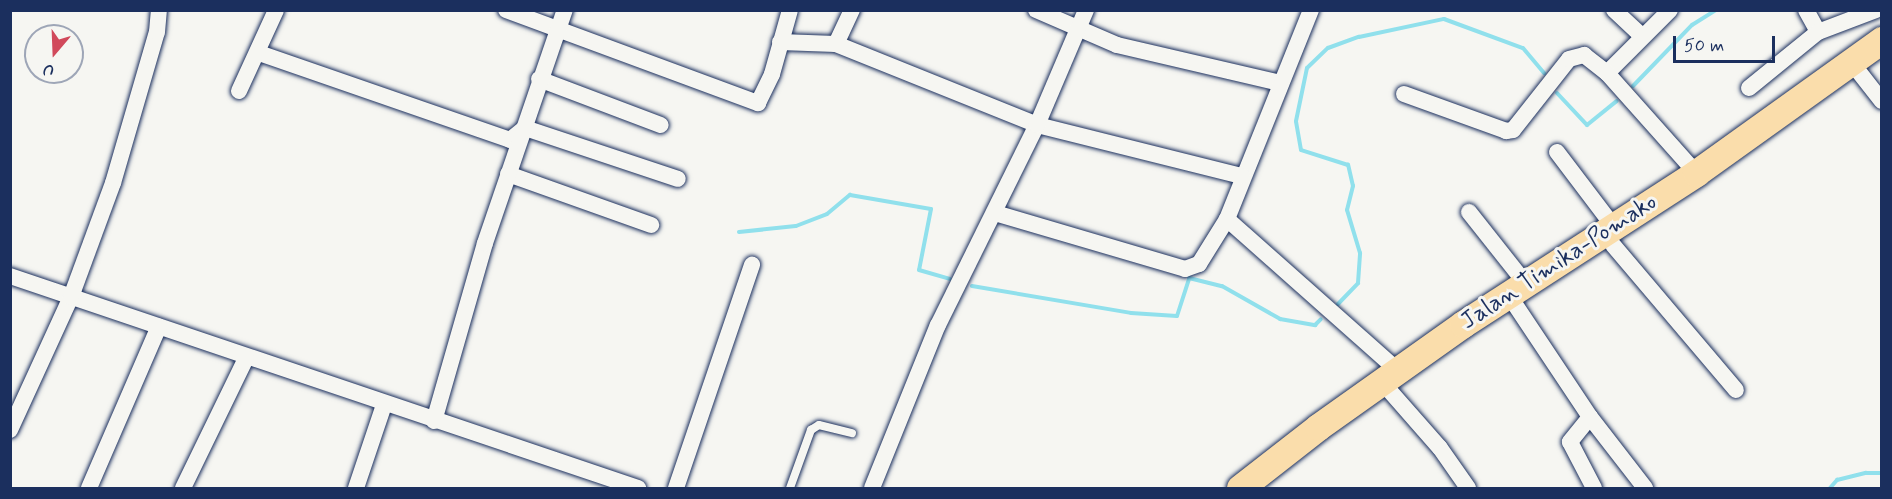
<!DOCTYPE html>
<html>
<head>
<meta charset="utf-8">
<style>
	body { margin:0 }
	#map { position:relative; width:1892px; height:499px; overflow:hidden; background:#f6f6f2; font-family:Mynerve,sans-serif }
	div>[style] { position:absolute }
	.stream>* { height:4px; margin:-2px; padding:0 2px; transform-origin:2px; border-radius:2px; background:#90e0ec }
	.roads { filter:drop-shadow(0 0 2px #1b2f5e) drop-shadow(0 0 2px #1b2f5e) }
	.service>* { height:8px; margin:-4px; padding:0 4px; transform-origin:4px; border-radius:4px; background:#f6f6f2 }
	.minor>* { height:16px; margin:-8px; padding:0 8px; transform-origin:8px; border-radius:8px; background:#f6f6f2 }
	.trunk>* { height:27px; margin:-13.5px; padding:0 13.5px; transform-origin:13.5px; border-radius:13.5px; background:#faddab }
	span { translate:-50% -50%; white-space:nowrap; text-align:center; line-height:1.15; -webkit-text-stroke:6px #f6f6f2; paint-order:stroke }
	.street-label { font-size:24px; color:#1b2f5e }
	.frame { position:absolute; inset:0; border:12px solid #1b2f5e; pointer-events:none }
	.north { position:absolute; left:24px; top:24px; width:60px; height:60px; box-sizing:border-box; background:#f6f6f2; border:2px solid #9ea6b7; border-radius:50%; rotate:199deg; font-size:16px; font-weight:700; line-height:24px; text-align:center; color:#1b2f5e }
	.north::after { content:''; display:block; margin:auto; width:21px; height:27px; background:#d1495b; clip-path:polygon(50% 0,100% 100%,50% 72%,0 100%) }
	.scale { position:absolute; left:1673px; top:36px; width:102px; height:27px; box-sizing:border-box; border:3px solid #1b2f5e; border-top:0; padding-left:8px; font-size:18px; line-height:21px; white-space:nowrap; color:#1b2f5e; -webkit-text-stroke:4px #f6f6f2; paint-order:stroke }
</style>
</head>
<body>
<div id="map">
	<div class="stream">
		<i style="left:1633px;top:86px;width:85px;rotate:-46deg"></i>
		<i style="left:1692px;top:25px;width:28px;rotate:-32deg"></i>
		<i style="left:1557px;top:93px;width:44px;rotate:46.8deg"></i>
		<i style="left:1587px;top:125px;width:38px;rotate:-39deg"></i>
		<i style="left:739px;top:232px;width:57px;rotate:-6deg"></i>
		<i style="left:796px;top:226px;width:33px;rotate:-21deg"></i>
		<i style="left:827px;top:214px;width:30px;rotate:-40deg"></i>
		<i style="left:850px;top:195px;width:82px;rotate:9.8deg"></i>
		<i style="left:931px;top:209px;width:62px;rotate:101.1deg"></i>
		<i style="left:919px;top:270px;width:32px;rotate:16deg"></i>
		<i style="left:972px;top:286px;width:161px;rotate:9.6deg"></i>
		<i style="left:1131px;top:313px;width:46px;rotate:3.7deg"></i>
		<i style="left:1177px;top:316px;width:40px;rotate:-72deg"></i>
		<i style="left:1189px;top:278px;width:34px;rotate:14deg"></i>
		<i style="left:1222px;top:286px;width:67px;rotate:29.6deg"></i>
		<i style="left:1280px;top:319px;width:36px;rotate:10deg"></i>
		<i style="left:1315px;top:325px;width:8px;rotate:-45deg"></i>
		<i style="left:1338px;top:304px;width:29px;rotate:-46deg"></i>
		<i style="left:1358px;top:283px;width:30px;rotate:-86deg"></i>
		<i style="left:1360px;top:253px;width:45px;rotate:-106.8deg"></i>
		<i style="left:1347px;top:210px;width:25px;rotate:-76deg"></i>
		<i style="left:1353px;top:186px;width:22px;rotate:-103deg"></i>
		<i style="left:1348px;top:165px;width:49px;rotate:-162.3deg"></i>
		<i style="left:1301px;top:150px;width:29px;rotate:-100deg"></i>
		<i style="left:1296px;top:121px;width:54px;rotate:-78.3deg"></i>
		<i style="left:1307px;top:68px;width:29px;rotate:-44deg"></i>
		<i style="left:1328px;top:48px;width:33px;rotate:-20deg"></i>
		<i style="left:1359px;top:37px;width:87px;rotate:-12deg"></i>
		<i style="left:1444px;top:19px;width:84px;rotate:20.2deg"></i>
		<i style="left:1523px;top:48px;width:33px;rotate:50deg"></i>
		<i style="left:1830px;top:488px;width:11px;rotate:-49deg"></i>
		<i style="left:1837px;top:480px;width:30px;rotate:-14deg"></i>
		<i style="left:1866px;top:473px;width:16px"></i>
	</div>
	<div class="roads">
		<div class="service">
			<i style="left:790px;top:488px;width:62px;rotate:-70.1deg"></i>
			<i style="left:811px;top:430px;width:9px;rotate:-32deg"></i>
			<i style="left:819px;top:425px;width:34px;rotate:14deg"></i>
		</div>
		<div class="minor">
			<i style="left:506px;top:10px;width:269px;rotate:20.3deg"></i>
			<i style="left:758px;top:103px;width:32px;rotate:-64deg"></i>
			<i style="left:772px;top:74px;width:66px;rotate:-74.3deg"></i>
			<i style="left:1036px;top:10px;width:88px;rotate:23.4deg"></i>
			<i style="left:1117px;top:45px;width:167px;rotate:13.1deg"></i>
			<i style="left:1311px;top:10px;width:225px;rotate:111.9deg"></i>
			<i style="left:1227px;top:219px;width:229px;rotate:41.6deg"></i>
			<i style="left:1614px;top:10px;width:38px;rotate:43deg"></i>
			<i style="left:1806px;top:10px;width:25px;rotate:61deg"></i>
			<i style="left:780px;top:42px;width:56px;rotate:2deg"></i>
			<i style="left:836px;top:44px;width:217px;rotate:21.9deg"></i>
			<i style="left:1037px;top:125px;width:211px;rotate:14deg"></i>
			<i style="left:836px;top:44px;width:38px;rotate:-65deg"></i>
			<i style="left:259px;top:53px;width:266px;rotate:19.1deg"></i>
			<i style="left:510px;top:140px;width:19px;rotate:-39deg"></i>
			<i style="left:525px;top:128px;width:161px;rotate:18.4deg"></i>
			<i style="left:1859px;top:72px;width:37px;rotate:52deg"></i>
			<i style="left:1607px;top:73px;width:89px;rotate:-45deg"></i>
			<i style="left:539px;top:79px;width:130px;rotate:20.7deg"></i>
			<i style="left:1749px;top:88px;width:89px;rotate:-39.1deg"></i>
			<i style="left:1818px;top:32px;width:62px;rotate:-20.8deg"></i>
			<i style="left:239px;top:91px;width:89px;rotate:-65.4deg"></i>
			<i style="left:1404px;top:94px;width:109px;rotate:19.9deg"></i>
			<i style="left:1506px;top:131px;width:7px;rotate:-8deg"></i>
			<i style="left:1513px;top:130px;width:90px;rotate:-51.7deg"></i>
			<i style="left:1569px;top:59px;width:16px;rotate:-15deg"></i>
			<i style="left:1584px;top:55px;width:29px;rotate:38deg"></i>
			<i style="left:1607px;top:73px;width:134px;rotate:48.3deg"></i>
			<i style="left:1557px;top:152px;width:94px;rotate:52.8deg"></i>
			<i style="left:508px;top:174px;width:152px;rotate:19.6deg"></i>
			<i style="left:1469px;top:212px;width:92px;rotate:51.6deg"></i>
			<i style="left:995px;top:213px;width:198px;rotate:16.4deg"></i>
			<i style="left:1185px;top:269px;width:15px;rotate:-20deg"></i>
			<i style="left:1199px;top:264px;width:53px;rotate:-58.1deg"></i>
			<i style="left:1613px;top:245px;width:190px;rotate:49.7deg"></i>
			<i style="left:10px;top:276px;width:663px;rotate:18.65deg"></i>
			<i style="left:1516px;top:306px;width:133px;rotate:56.3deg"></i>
			<i style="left:1590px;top:417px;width:90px;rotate:52.2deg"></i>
			<i style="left:1389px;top:390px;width:77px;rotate:48.7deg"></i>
			<i style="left:1440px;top:448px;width:49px;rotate:55deg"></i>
			<i style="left:1590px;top:417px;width:32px;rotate:129deg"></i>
			<i style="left:1570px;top:442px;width:52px;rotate:62.4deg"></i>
			<i style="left:434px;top:421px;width:185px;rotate:-74deg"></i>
			<i style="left:485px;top:243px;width:246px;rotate:-71.1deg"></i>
			<i style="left:10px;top:430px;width:146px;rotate:-65.4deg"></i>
			<i style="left:71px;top:297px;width:121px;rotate:-69.8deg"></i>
			<i style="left:113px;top:183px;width:157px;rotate:-73.8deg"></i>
			<i style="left:157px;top:32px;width:22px;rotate:-85deg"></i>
			<i style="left:89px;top:488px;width:176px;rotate:-66.6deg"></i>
			<i style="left:183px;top:488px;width:144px;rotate:-64.1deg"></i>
			<i style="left:356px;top:488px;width:88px;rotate:-71.4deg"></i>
			<i style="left:676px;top:488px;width:236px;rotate:-71.2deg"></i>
			<i style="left:872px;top:488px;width:176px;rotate:-68deg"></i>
			<i style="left:938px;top:325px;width:223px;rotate:-63.7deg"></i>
			<i style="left:1037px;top:125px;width:125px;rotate:-66.9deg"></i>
		</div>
		<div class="trunk">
			<i style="left:1240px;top:488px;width:99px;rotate:-38deg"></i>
			<i style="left:1318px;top:427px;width:178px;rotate:-35.4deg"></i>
			<i style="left:1463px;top:324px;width:278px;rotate:-32.9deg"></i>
			<i style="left:1696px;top:173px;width:229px;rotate:-35.6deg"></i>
		</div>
	</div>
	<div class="street-label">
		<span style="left:1559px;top:262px;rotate:-33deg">Jalan Timika-Pomako</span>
	</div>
	<div class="frame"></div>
	<div class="north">U</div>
	<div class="scale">50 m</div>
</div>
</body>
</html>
